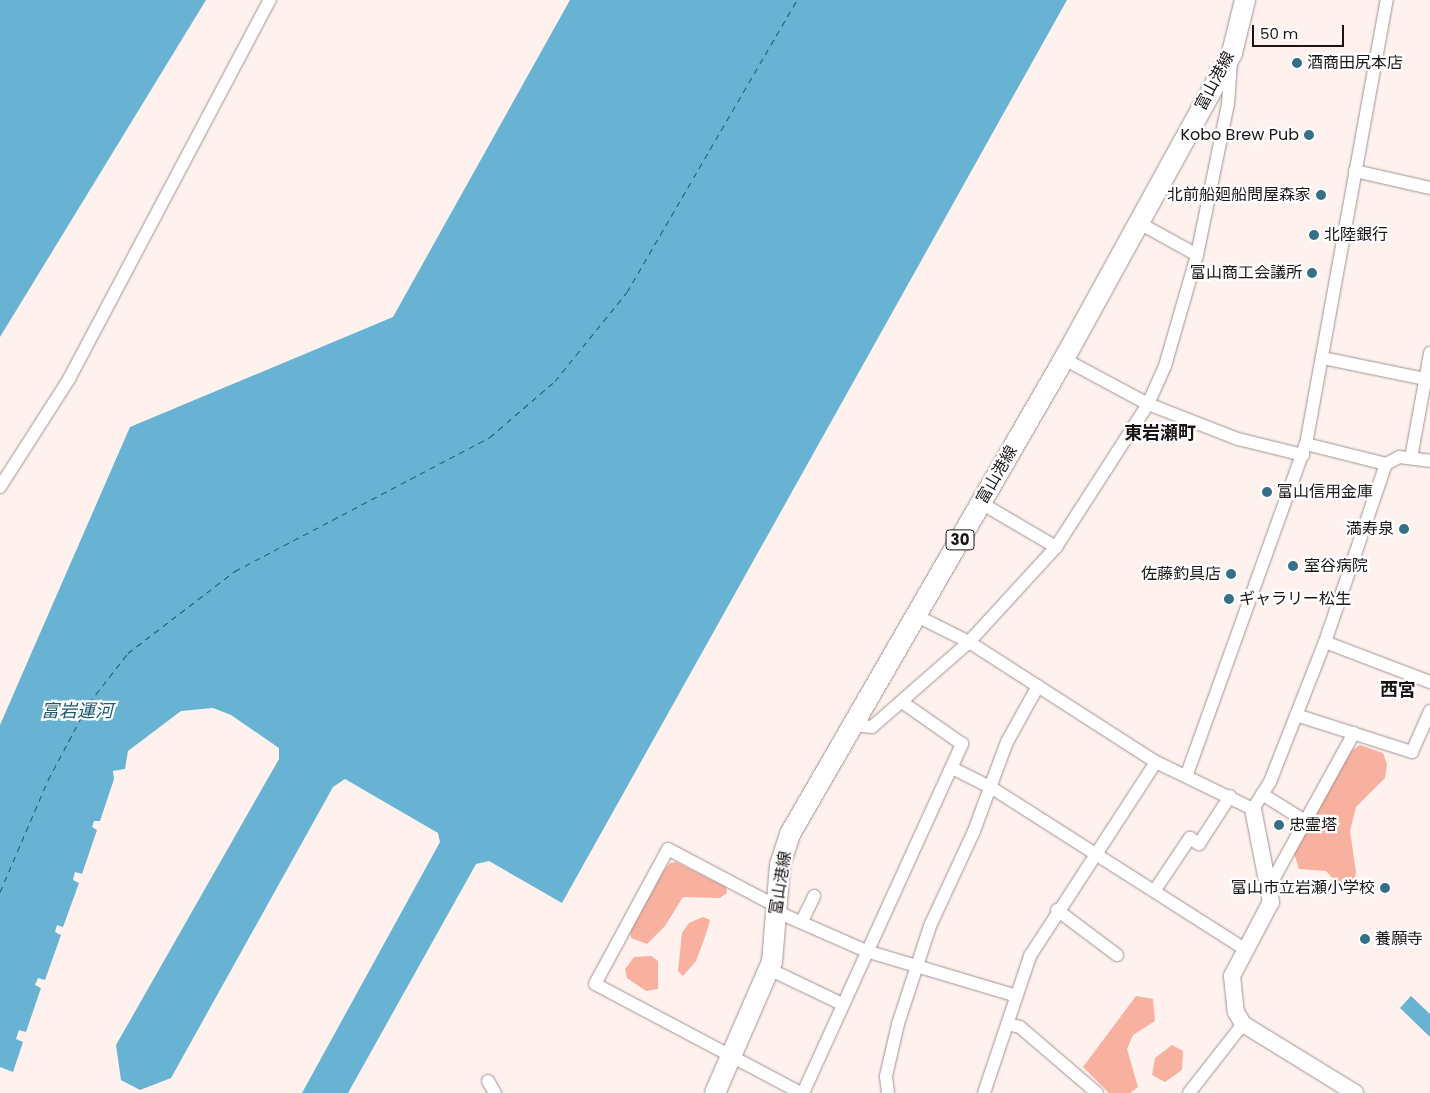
<!DOCTYPE html>
<html>
<head>
<meta charset="utf-8">
<style>
	body { margin:0 }
	#map { position:relative; width:1430px; height:1093px; overflow:hidden; background:#fef1ee; font-family:Poppins,"Noto Sans JP",sans-serif }
	div>[style] { position:absolute }
	.forest>* { inset:0; background:#f8b09f }
	.water>* { inset:0; background:#68b3d4 }
	.ferry>* { height:1px; margin-top:-0.5px; transform-origin:0; background:repeating-linear-gradient(90deg,#1c586f 0 6px,transparent 0 11px) }
	.roads { filter:drop-shadow(0 0 1px #a19390) drop-shadow(0 0 1px #a19390) }
	.minor>* { height:12px; margin:-6px; padding:0 6px; transform-origin:6px; border-radius:6px; background:#fff }
	.tertiary>* { height:16px; margin:-8px; padding:0 8px; transform-origin:8px; border-radius:8px; background:#fff }
	.primary>* { height:20px; margin:-10px; padding:0 10px; transform-origin:10px; border-radius:10px; background:#fff }
	.dots>* { width:14px; height:14px; translate:-50% -50%; box-sizing:border-box; border:2px solid #fff; border-radius:50% }
	span { translate:-50% -50%; white-space:nowrap; text-align:center; line-height:1.15; -webkit-text-stroke:4.5px #fff; paint-order:stroke }
	.shield-label span { padding:1px 4px; background:#fff; border:1px solid; border-radius:4px; -webkit-text-stroke-width:0 }
	.shield-label { font-size:15px; color:#1a1514; font-weight:700 }
	.poi-label { font-size:16px; color:#1a1514 }
	.left { translate:0 -50%; text-align:left }
	.right { translate:-100% -50%; text-align:right }
	.street-label { font-size:16px; color:#1a1514 }
	.neighbourhood-label { font-size:18px; color:#1a1514; font-weight:700 }
	.water-label { font-size:18px; color:#1c586f; font-style:italic }
	.scale { position:absolute; left:1252px; top:25px; width:92px; height:22px; box-sizing:border-box; border:2px solid #1a1514; border-top:0; padding-left:6px; font-size:15px; line-height:18px; white-space:nowrap; color:#1a1514; -webkit-text-stroke:4px #fff; paint-order:stroke }
</style>
</head>
<body>
<div id="map">
	<div class="forest">
		<i style="clip-path:polygon(1360px 745px,1383px 753px,1387px 764px,1385px 778px,1356px 807px,1350px 831px,1356px 872px,1354px 887px,1342px 888px,1326px 871px,1299px 869px,1293px 850px,1348px 753px)"></i>
		<i style="clip-path:polygon(676px 862px,726px 887px,727px 893px,720px 898px,683px 897px,665px 926px,647px 944px,631px 938px,630px 925px,652px 885px,670px 863px)"></i>
		<i style="clip-path:polygon(703px 917px,710px 920px,706px 934px,696px 961px,683px 976px,678px 971px,682px 933px,689px 923px)"></i>
		<i style="clip-path:polygon(651px 956px,658px 961px,658px 989px,646px 991px,627px 978px,625px 969px,634px 957px)"></i>
		<i style="clip-path:polygon(1136px 996px,1153px 999px,1155px 1021px,1133px 1035px,1127px 1049px,1138px 1087px,1130px 1093px,1109px 1093px,1083px 1067px)"></i>
		<i style="clip-path:polygon(1172px 1045px,1183px 1051px,1182px 1070px,1165px 1082px,1152px 1075px,1155px 1058px)"></i>
	</div>
	<div class="water">
		<i style="clip-path:polygon(0 0,206px 0,0 337px)"></i>
		<i style="clip-path:polygon(570px 0,1067px 0,562px 903px,489px 861px,476px 864px,348px 1093px,302px 1093px,440px 842px,438px 833px,345px 779px,333px 787px,171px 1078px,140px 1090px,121px 1080px,116px 1045px,279px 759px,279px 748px,231px 715px,213px 708px,181px 711px,128px 751px,125px 769px,113px 771px,114px 779px,100px 821px,94px 821px,92px 827px,97px 830px,82px 874px,75px 872px,73px 880px,79px 883px,63px 927px,57px 925px,55px 932px,61px 935px,45px 980px,38px 978px,35px 985px,41px 988px,26px 1032px,19px 1030px,16px 1039px,23px 1042px,13px 1072px,0 1067px,0 725px,130px 427px,393px 317px)"></i>
		<i style="clip-path:polygon(1411px 996px,1430px 1014px,1430px 1037px,1400px 1008px)"></i>
	</div>
	<div class="ferry">
		<i style="left:0;top:892px;width:122px;rotate:-66.8deg"></i>
		<i style="left:48px;top:780px;width:87px;rotate:-62deg"></i>
		<i style="left:89px;top:703px;width:63px;rotate:-52deg"></i>
		<i style="left:128px;top:653px;width:135px;rotate:-37.5deg"></i>
		<i style="left:235px;top:571px;width:288px;rotate:-27.7deg"></i>
		<i style="left:490px;top:437px;width:86px;rotate:-40.7deg"></i>
		<i style="left:555px;top:381px;width:114px;rotate:-51deg"></i>
		<i style="left:627px;top:292px;width:338px;rotate:-59.8deg"></i>
	</div>
	<div class="roads">
		<div class="minor">
			<i style="left:1355px;top:171px;width:77px;rotate:12.8deg"></i>
			<i style="left:1139px;top:223px;width:66px;rotate:28.9deg"></i>
			<i style="left:1323px;top:358px;width:104px;rotate:11.6deg"></i>
			<i style="left:1064px;top:359px;width:95px;rotate:28.2deg"></i>
			<i style="left:1148px;top:404px;width:97px;rotate:21.3deg"></i>
			<i style="left:1238px;top:439px;width:67px;rotate:13.8deg"></i>
			<i style="left:1306px;top:444px;width:82px;rotate:14deg"></i>
			<i style="left:1386px;top:464px;width:15px;rotate:-28deg"></i>
			<i style="left:1399px;top:457px;width:31px;rotate:7deg"></i>
			<i style="left:1411px;top:458px;width:107px;rotate:-79.7deg"></i>
			<i style="left:0;top:487px;width:128px;rotate:-57.4deg"></i>
			<i style="left:69px;top:379px;width:429px;rotate:-62.1deg"></i>
			<i style="left:981px;top:503px;width:87px;rotate:30.4deg"></i>
			<i style="left:917px;top:616px;width:58px;rotate:26.6deg"></i>
			<i style="left:969px;top:642px;width:222px;rotate:32.7deg"></i>
			<i style="left:1156px;top:762px;width:108px;rotate:25.9deg"></i>
			<i style="left:1253px;top:809px;width:32px;rotate:-58deg"></i>
			<i style="left:1270px;top:782px;width:150px;rotate:-68.6deg"></i>
			<i style="left:1325px;top:642px;width:188px;rotate:-71.1deg"></i>
			<i style="left:1325px;top:642px;width:112px;rotate:20.9deg"></i>
			<i style="left:1296px;top:715px;width:122px;rotate:17.7deg"></i>
			<i style="left:1412px;top:752px;width:45px;rotate:-66.3deg"></i>
			<i style="left:853px;top:725px;width:19px;rotate:6deg"></i>
			<i style="left:872px;top:727px;width:129px;rotate:-41.2deg"></i>
			<i style="left:969px;top:642px;width:129px;rotate:-47.5deg"></i>
			<i style="left:1056px;top:547px;width:170px;rotate:-57.2deg"></i>
			<i style="left:1148px;top:404px;width:42px;rotate:-65.9deg"></i>
			<i style="left:1165px;top:366px;width:116px;rotate:-73.9deg"></i>
			<i style="left:1197px;top:255px;width:154px;rotate:-78.4deg"></i>
			<i style="left:1228px;top:104px;width:42px;rotate:-85.9deg"></i>
			<i style="left:952px;top:768px;width:45px;rotate:26.6deg"></i>
			<i style="left:992px;top:788px;width:300px;rotate:32.5deg"></i>
			<i style="left:1187px;top:774px;width:351px;rotate:-70.2deg"></i>
			<i style="left:1306px;top:444px;width:451px;rotate:-79.7deg"></i>
			<i style="left:1262px;top:794px;width:51px;rotate:32.1deg"></i>
			<i style="left:1269px;top:887px;width:176px;rotate:-61.1deg"></i>
			<i style="left:1155px;top:890px;width:63px;rotate:-56.1deg"></i>
			<i style="left:1190px;top:838px;width:11px;rotate:34deg"></i>
			<i style="left:1199px;top:844px;width:57px;rotate:-57.1deg"></i>
			<i style="left:776px;top:906px;width:122px;rotate:-152.2deg"></i>
			<i style="left:668px;top:849px;width:153px;rotate:118.4deg"></i>
			<i style="left:595px;top:984px;width:233px;rotate:27.9deg"></i>
			<i style="left:1057px;top:910px;width:75px;rotate:36.9deg"></i>
			<i style="left:775px;top:911px;width:99px;rotate:23.7deg"></i>
			<i style="left:866px;top:951px;width:154px;rotate:16.6deg"></i>
			<i style="left:802px;top:921px;width:28px;rotate:-64deg"></i>
			<i style="left:769px;top:969px;width:81px;rotate:25.6deg"></i>
			<i style="left:1007px;top:1024px;width:13px;rotate:13deg"></i>
			<i style="left:1020px;top:1027px;width:101px;rotate:40.6deg"></i>
			<i style="left:488px;top:1081px;width:14px;rotate:60deg"></i>
			<i style="left:803px;top:1093px;width:384px;rotate:-65.5deg"></i>
			<i style="left:962px;top:744px;width:73px;rotate:-145deg"></i>
			<i style="left:888px;top:1093px;width:17px;rotate:-97deg"></i>
			<i style="left:886px;top:1076px;width:53px;rotate:-77deg"></i>
			<i style="left:898px;top:1024px;width:103px;rotate:-71.9deg"></i>
			<i style="left:930px;top:926px;width:105px;rotate:-65.1deg"></i>
			<i style="left:974px;top:831px;width:95px;rotate:-69.7deg"></i>
			<i style="left:1007px;top:742px;width:64px;rotate:-61deg"></i>
			<i style="left:984px;top:1093px;width:145px;rotate:-71.4deg"></i>
			<i style="left:1030px;top:956px;width:231px;rotate:-57deg"></i>
			<i style="left:1189px;top:1093px;width:88px;rotate:-52deg"></i>
		</div>
		<div class="tertiary">
			<i style="left:1253px;top:809px;width:95px;rotate:79deg"></i>
			<i style="left:1271px;top:902px;width:84px;rotate:117.8deg"></i>
			<i style="left:1232px;top:976px;width:36px;rotate:84deg"></i>
			<i style="left:1236px;top:1012px;width:14px;rotate:60deg"></i>
			<i style="left:1243px;top:1024px;width:132px;rotate:31.6deg"></i>
		</div>
		<div class="primary">
			<i style="left:715px;top:1093px;width:143px;rotate:-66.5deg"></i>
			<i style="left:772px;top:962px;width:97px;rotate:-85.3deg"></i>
			<i style="left:780px;top:865px;width:33px;rotate:-72deg"></i>
			<i style="left:790px;top:834px;width:548px;rotate:-60.02deg"></i>
			<i style="left:1064px;top:359px;width:349px;rotate:-61.2deg"></i>
			<i style="left:1232px;top:53px;width:55px;rotate:-76.2deg"></i>
		</div>
	</div>
	<div class="dots">
		<i style="left:1297px;top:63px;background:#356f88"></i>
		<i style="left:1309px;top:135px;background:#356f88"></i>
		<i style="left:1321px;top:195px;background:#356f88"></i>
		<i style="left:1314px;top:235px;background:#356f88"></i>
		<i style="left:1312px;top:273px;background:#356f88"></i>
		<i style="left:1267px;top:492px;background:#356f88"></i>
		<i style="left:1404px;top:529px;background:#356f88"></i>
		<i style="left:1293px;top:566px;background:#356f88"></i>
		<i style="left:1231px;top:574px;background:#356f88"></i>
		<i style="left:1229px;top:599px;background:#356f88"></i>
		<i style="left:1279px;top:825px;background:#356f88"></i>
		<i style="left:1385px;top:888px;background:#356f88"></i>
		<i style="left:1365px;top:939px;background:#356f88"></i>
	</div>
	<div class="shield-label">
		<span style="left:960px;top:540px">30</span>
	</div>
	<div class="poi-label">
		<span class="left" style="left:1307px;top:63px">酒商田尻本店</span>
		<span class="right" style="left:1299px;top:135px">Kobo Brew Pub</span>
		<span class="right" style="left:1311px;top:195px">北前船廻船問屋森家</span>
		<span class="left" style="left:1324px;top:235px">北陸銀行</span>
		<span class="right" style="left:1302px;top:273px">富山商工会議所</span>
		<span class="left" style="left:1277px;top:492px">富山信用金庫</span>
		<span class="right" style="left:1394px;top:529px">満寿泉</span>
		<span class="left" style="left:1304px;top:566px">室谷病院</span>
		<span class="right" style="left:1221px;top:574px">佐藤釣具店</span>
		<span class="left" style="left:1239px;top:599px">ギャラリー松生</span>
		<span class="left" style="left:1289px;top:825px">忠霊塔</span>
		<span class="right" style="left:1375px;top:888px">富山市立岩瀬小学校</span>
		<span class="left" style="left:1375px;top:939px">養願寺</span>
	</div>
	<div class="street-label">
		<span style="left:1215px;top:81px;rotate:-62deg">富山港線</span>
		<span style="left:997px;top:475px;rotate:-60deg">富山港線</span>
		<span style="left:781px;top:883px;rotate:-81deg">富山港線</span>
	</div>
	<div class="neighbourhood-label">
		<span style="left:1160px;top:433px">東岩瀬町</span>
		<span style="left:1398px;top:690px">西宮</span>
	</div>
	<div class="water-label">
		<span style="left:77px;top:711px">富岩運河</span>
	</div>
	<div class="scale">50 m</div>
</div>
</body>
</html>
